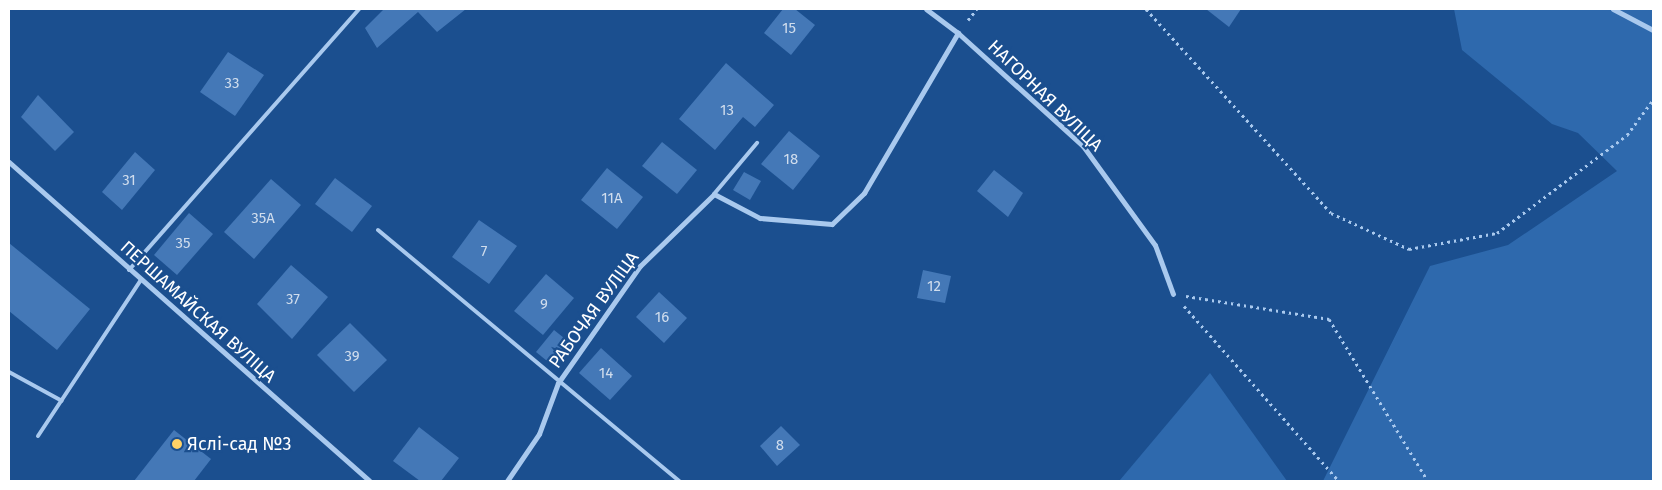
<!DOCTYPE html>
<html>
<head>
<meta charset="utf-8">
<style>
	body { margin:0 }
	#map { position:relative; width:1662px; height:490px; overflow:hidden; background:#1b4f8f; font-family:"Fira Sans",sans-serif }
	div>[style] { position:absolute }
	.green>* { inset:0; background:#2e69ad }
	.building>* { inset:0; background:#4478b7 }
	.path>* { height:3px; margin-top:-1.5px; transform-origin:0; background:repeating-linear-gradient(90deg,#a9c9ee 0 2.5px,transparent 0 6.5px) }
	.service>* { height:4px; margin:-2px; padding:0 2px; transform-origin:2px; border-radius:2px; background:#a9c9ee }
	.minor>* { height:5px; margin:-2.5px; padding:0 2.5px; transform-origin:2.5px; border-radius:2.5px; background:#a9c9ee }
	.dots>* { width:14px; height:14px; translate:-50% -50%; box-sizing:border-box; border:2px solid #1b4f8f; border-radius:50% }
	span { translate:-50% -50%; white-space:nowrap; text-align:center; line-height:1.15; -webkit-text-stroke:4.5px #1b4f8f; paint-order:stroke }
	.number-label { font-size:15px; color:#d0dded }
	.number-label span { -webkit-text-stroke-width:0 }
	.street-label { font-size:18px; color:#fff }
	.poi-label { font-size:18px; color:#fff }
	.left { translate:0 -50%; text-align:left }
	.frame { position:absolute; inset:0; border:10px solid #fff; pointer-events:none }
</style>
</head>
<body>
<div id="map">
	<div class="green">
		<i style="clip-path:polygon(1454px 9px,1653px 9px,1653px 481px,1323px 481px,1430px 266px,1508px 245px,1617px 171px,1578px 133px,1552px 124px,1462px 50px)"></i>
		<i style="clip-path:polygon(1210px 373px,1287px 481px,1121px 481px,1120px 480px)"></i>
	</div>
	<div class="building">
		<i style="clip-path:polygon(384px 9px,466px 9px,437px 32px,418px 12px,377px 48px,365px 28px)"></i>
		<i style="clip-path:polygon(783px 9px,795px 9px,815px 25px,791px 55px,764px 33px)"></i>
		<i style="clip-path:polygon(1206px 9px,1241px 9px,1229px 27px)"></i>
		<i style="clip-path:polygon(228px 52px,264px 75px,235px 116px,200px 92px)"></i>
		<i style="clip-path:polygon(726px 63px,774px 105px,755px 127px,743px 117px,715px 150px,679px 119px)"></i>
		<i style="clip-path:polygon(38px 95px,74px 132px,55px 151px,21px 117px)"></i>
		<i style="clip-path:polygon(789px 131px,820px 156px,793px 190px,761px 164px)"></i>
		<i style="clip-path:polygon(662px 142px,697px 170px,677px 194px,642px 166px)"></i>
		<i style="clip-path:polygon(135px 152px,155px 170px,122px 210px,102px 192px)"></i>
		<i style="clip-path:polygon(607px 168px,643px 197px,617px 229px,581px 200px)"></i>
		<i style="clip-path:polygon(994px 170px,1023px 193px,1008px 217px,977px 191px)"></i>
		<i style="clip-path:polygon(744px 172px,761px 181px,750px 200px,733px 190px)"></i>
		<i style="clip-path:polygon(335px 178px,372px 206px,352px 232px,315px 204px)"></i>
		<i style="clip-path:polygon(271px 179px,301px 205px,254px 259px,224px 232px)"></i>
		<i style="clip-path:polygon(189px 213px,213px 234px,177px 275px,154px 255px)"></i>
		<i style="clip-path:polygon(479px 220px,517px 246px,489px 284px,452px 257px)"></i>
		<i style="clip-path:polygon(9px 243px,90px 309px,57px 350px,9px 311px)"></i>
		<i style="clip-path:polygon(291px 265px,328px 297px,292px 339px,257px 304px)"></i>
		<i style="clip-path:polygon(923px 270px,951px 276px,945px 303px,917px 298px)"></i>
		<i style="clip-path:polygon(546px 274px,574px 298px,543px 335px,514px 311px)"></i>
		<i style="clip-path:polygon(659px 292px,687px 318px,664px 343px,636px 317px)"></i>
		<i style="clip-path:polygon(350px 323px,387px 360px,354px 392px,317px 355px)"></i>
		<i style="clip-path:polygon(554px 330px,569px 342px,552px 365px,536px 352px)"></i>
		<i style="clip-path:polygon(601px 348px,632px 376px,610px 400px,579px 373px)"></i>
		<i style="clip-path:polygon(781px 426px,800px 445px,777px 466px,760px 446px)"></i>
		<i style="clip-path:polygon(419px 427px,459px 458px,441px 481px,420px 481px,393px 461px)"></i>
		<i style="clip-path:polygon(174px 430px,211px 459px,194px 481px,134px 481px)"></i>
	</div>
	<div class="path">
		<i style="left:1146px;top:9px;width:275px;rotate:47.8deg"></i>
		<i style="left:1331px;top:213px;width:86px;rotate:24.8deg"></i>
		<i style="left:1409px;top:249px;width:89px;rotate:-10.3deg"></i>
		<i style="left:1497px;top:233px;width:163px;rotate:-37deg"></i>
		<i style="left:1627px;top:135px;width:44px;rotate:-53.4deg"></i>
		<i style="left:968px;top:20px;width:14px;rotate:-51deg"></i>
		<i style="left:1186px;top:296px;width:145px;rotate:9.1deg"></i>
		<i style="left:1329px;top:319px;width:190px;rotate:58.6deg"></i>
		<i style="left:1184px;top:306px;width:234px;rotate:48.5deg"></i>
	</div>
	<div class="service">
		<i style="left:714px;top:194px;width:67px;rotate:-49.9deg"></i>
		<i style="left:378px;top:230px;width:392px;rotate:39.8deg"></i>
		<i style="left:129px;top:270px;width:348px;rotate:-48.6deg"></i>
		<i style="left:9px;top:372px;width:60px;rotate:28.7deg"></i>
		<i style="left:38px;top:436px;width:187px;rotate:-56.6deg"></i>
	</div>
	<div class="minor">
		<i style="left:926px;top:9px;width:40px;rotate:37deg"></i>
		<i style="left:958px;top:33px;width:169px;rotate:42.1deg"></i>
		<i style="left:1083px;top:146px;width:122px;rotate:54deg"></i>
		<i style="left:1155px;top:245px;width:52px;rotate:69.8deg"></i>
		<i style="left:1613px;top:9px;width:45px;rotate:27.7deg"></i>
		<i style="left:9px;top:162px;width:481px;rotate:41.5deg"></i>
		<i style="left:507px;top:481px;width:57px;rotate:-55.8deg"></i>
		<i style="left:539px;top:434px;width:54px;rotate:-69.6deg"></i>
		<i style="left:558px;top:383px;width:143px;rotate:-55deg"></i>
		<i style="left:640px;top:266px;width:103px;rotate:-44.2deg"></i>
		<i style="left:714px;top:194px;width:52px;rotate:27.6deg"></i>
		<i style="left:760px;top:218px;width:72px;rotate:4.8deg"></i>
		<i style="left:832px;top:224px;width:45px;rotate:-44.1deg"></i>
		<i style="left:864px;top:193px;width:186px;rotate:-59.6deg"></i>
	</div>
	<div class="dots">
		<i style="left:177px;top:444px;background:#ffd166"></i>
	</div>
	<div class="number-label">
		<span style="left:789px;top:29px">15</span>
		<span style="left:232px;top:84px">33</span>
		<span style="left:727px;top:111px">13</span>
		<span style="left:791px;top:160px">18</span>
		<span style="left:129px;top:181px">31</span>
		<span style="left:612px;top:199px">11А</span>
		<span style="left:263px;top:219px">35А</span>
		<span style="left:183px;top:244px">35</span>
		<span style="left:484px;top:252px">7</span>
		<span style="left:934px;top:287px">12</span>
		<span style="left:293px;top:300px">37</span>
		<span style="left:544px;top:305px">9</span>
		<span style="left:662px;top:318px">16</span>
		<span style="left:352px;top:357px">39</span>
		<span style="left:606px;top:374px">14</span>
		<span style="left:780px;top:446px">8</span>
	</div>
	<div class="street-label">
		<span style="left:1045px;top:96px;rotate:44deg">НАГОРНАЯ ВУЛІЦА</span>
		<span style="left:594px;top:310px;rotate:-54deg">РАБОЧАЯ ВУЛІЦА</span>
		<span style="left:198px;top:312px;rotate:42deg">ПЕРШАМАЙСКАЯ ВУЛІЦА</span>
	</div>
	<div class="poi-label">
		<span class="left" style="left:187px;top:444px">Яслі-сад №3</span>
	</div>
	<div class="frame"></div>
</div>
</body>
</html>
